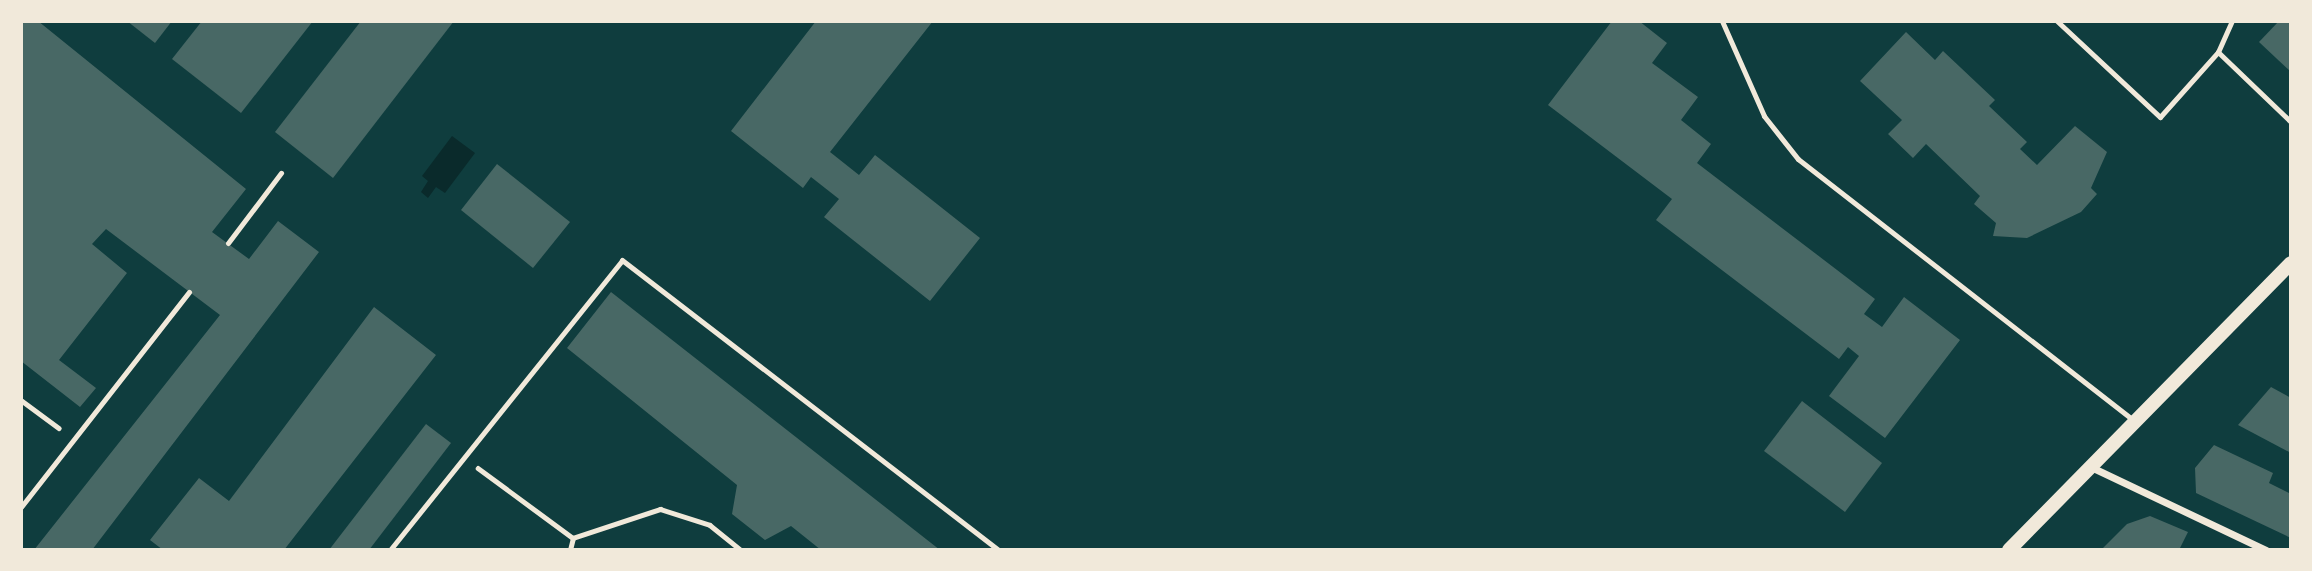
<!DOCTYPE html>
<html>
<head>
<meta charset="utf-8">
<style>
	body { margin:0 }
	#map { position:relative; width:2312px; height:571px; overflow:hidden; background:#0f3d3e; font-family:"Fira Sans",sans-serif }
	div>[style] { position:absolute }
	.water>* { inset:0; background:#0a2a2b }
	.building>* { inset:0; background:#486865 }
	.path>* { height:4.5px; margin:-2.25px; padding:0 2.25px; transform-origin:2.25px; border-radius:2.25px; background:#f1e9da }
	.service>* { height:5px; margin:-2.5px; padding:0 2.5px; transform-origin:2.5px; border-radius:2.5px; background:#f1e9da }
	.minor>* { height:7px; margin:-3.5px; padding:0 3.5px; transform-origin:3.5px; border-radius:3.5px; background:#f1e9da }
	.secondary>* { height:14px; margin:-7px; padding:0 7px; transform-origin:7px; border-radius:7px; background:#f1e9da }
	span { translate:-50% -50%; white-space:nowrap; text-align:center; line-height:1.15; -webkit-text-stroke:7px #f1e9da; paint-order:stroke }
	.frame { position:absolute; inset:0; border:23px solid #f1e9da; pointer-events:none }
</style>
</head>
<body>
<div id="map">
	<div class="water">
		<i style="clip-path:polygon(452px 136px,475px 153px,445px 193px,436px 187px,428px 198px,421px 192px,428px 181px,422px 176px)"></i>
	</div>
	<div class="building">
		<i style="clip-path:polygon(23px 21px,38px 21px,246px 189px,212px 232px,249px 259px,278px 221px,319px 252px,92px 550px,34px 550px,220px 315px,106px 229px,92px 244px,127px 273px,59px 360px,96px 388px,80px 407px,21px 361px)"></i>
		<i style="clip-path:polygon(127px 21px,172px 21px,155px 43px)"></i>
		<i style="clip-path:polygon(202px 21px,313px 21px,241px 113px,172px 59px)"></i>
		<i style="clip-path:polygon(361px 21px,454px 21px,333px 178px,275px 132px)"></i>
		<i style="clip-path:polygon(816px 21px,933px 21px,830px 152px,859px 175px,875px 155px,980px 238px,930px 301px,824px 217px,839px 199px,811px 177px,803px 188px,731px 131px)"></i>
		<i style="clip-path:polygon(1612px 21px,1639px 21px,1667px 43px,1652px 63px,1698px 97px,1681px 120px,1711px 144px,1697px 163px,1875px 299px,1864px 314px,1882px 327px,1904px 297px,1960px 340px,1885px 438px,1829px 396px,1859px 356px,1848px 347px,1839px 359px,1656px 220px,1672px 199px,1548px 105px)"></i>
		<i style="clip-path:polygon(2279px 21px,2291px 21px,2291px 72px,2259px 42px)"></i>
		<i style="clip-path:polygon(1906px 32px,1935px 60px,1943px 51px,1995px 100px,1989px 106px,2027px 142px,2020px 149px,2037px 165px,2075px 126px,2107px 152px,2091px 188px,2097px 194px,2081px 212px,2027px 238px,1993px 236px,1996px 223px,1974px 204px,1980px 196px,1926px 144px,1913px 158px,1888px 134px,1902px 120px,1860px 81px)"></i>
		<i style="clip-path:polygon(497px 164px,570px 222px,533px 268px,461px 210px)"></i>
		<i style="clip-path:polygon(611px 292px,940px 550px,821px 550px,791px 526px,765px 540px,732px 514px,737px 485px,567px 348px)"></i>
		<i style="clip-path:polygon(374px 307px,436px 355px,284px 550px,163px 550px,150px 540px,199px 478px,229px 501px)"></i>
		<i style="clip-path:polygon(2271px 387px,2291px 398px,2291px 453px,2238px 425px)"></i>
		<i style="clip-path:polygon(1802px 401px,1882px 463px,1845px 512px,1764px 451px)"></i>
		<i style="clip-path:polygon(426px 424px,451px 443px,369px 550px,329px 550px)"></i>
		<i style="clip-path:polygon(2214px 445px,2273px 473px,2269px 483px,2291px 494px,2291px 538px,2196px 493px,2195px 468px)"></i>
		<i style="clip-path:polygon(2150px 516px,2188px 532px,2179px 550px,2101px 550px,2127px 524px)"></i>
	</div>
	<div class="path">
		<i style="left:21px;top:400px;width:47px;rotate:36.4deg"></i>
		<i style="left:478px;top:468px;width:118px;rotate:36.4deg"></i>
		<i style="left:570px;top:550px;width:12px;rotate:-76deg"></i>
		<i style="left:573px;top:538px;width:92px;rotate:-18.4deg"></i>
		<i style="left:660px;top:509px;width:52px;rotate:17.7deg"></i>
		<i style="left:710px;top:525px;width:40px;rotate:39deg"></i>
	</div>
	<div class="service">
		<i style="left:1722px;top:21px;width:104px;rotate:66.1deg"></i>
		<i style="left:1764px;top:116px;width:55px;rotate:51.7deg"></i>
		<i style="left:1798px;top:159px;width:426px;rotate:37.9deg"></i>
		<i style="left:2057px;top:21px;width:141px;rotate:43deg"></i>
		<i style="left:2160px;top:117px;width:87px;rotate:-48.3deg"></i>
		<i style="left:2218px;top:52px;width:34px;rotate:-66deg"></i>
		<i style="left:2218px;top:52px;width:101px;rotate:43.8deg"></i>
		<i style="left:228px;top:243px;width:88px;rotate:-52.9deg"></i>
		<i style="left:21px;top:507px;width:273px;rotate:-52deg"></i>
		<i style="left:390px;top:550px;width:371px;rotate:-51.3deg"></i>
		<i style="left:622px;top:260px;width:476px;rotate:37.6deg"></i>
	</div>
	<div class="minor">
		<i style="left:2091px;top:467px;width:194px;rotate:25.4deg"></i>
	</div>
	<div class="secondary">
		<i style="left:2009px;top:550px;width:402px;rotate:-45.5deg"></i>
	</div>
	<div class="frame"></div>
</div>
</body>
</html>
